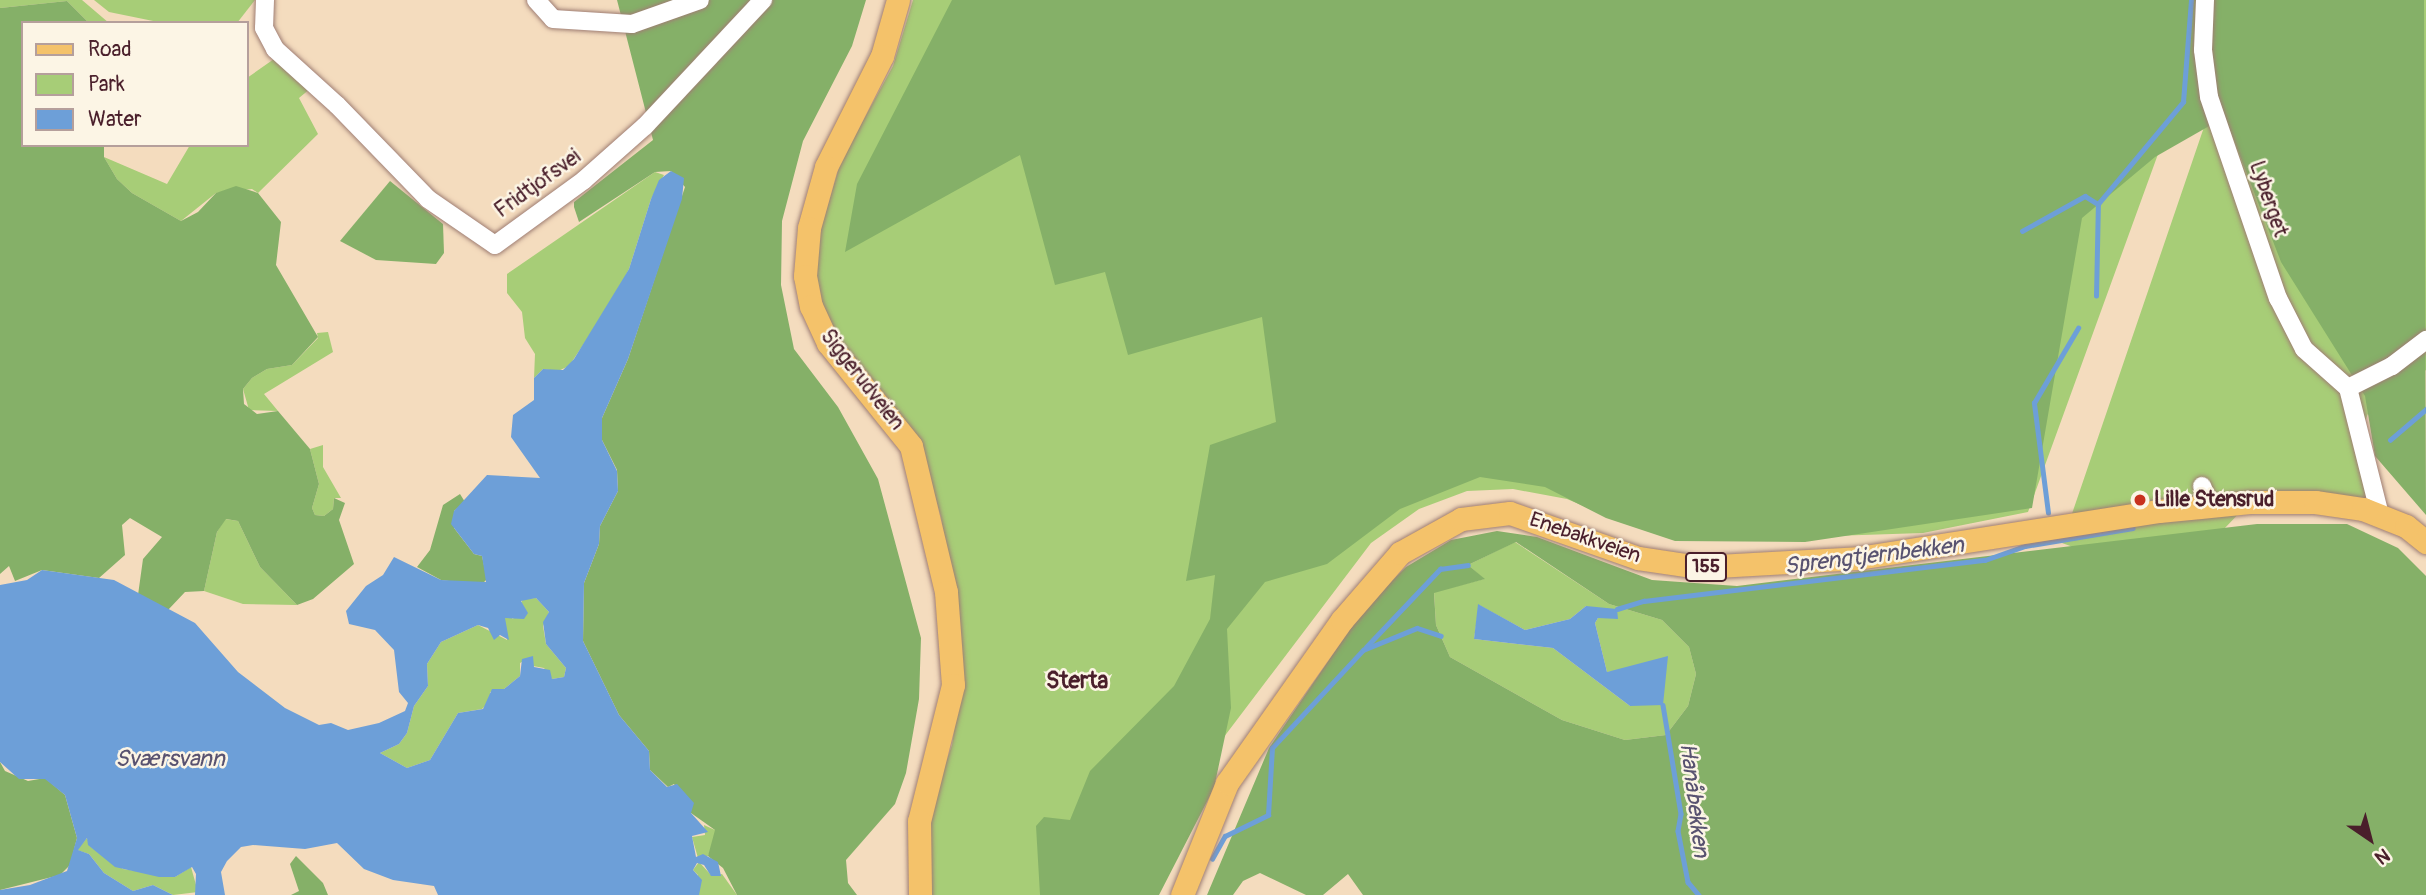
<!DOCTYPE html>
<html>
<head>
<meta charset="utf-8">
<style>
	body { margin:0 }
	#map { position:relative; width:2426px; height:895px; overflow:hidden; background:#f4dcbe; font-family:Pangolin,sans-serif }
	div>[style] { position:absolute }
	.green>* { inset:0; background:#a7cd77 }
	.forest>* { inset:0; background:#85b068 }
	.water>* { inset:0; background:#6d9fd8 }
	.stream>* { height:4.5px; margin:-2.25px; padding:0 2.25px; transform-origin:2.25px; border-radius:2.25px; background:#6d9fd8 }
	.roads { filter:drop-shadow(0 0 2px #9f7e74) drop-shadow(0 0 2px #9f7e74) }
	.minor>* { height:18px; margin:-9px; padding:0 9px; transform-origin:9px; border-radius:9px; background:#fff }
	.major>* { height:23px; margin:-11.5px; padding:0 11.5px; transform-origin:11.5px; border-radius:11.5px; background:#f4c26a }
	.dots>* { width:19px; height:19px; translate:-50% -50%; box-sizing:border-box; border:4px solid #fcf5e5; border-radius:50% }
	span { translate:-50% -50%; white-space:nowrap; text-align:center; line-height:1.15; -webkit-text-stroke:5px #fcf5e5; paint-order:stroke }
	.shield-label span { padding:2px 5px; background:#fcf5e5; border:2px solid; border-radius:5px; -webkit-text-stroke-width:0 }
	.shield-label { font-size:19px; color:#4a1f2b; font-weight:700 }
	.street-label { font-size:21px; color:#4a1f2b }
	.poi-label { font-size:21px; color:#4a1f2b; font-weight:700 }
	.left { translate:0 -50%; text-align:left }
	.water-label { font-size:23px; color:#585270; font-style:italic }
	.neighbourhood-label { font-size:23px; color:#4a1f2b; font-weight:700 }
	.legend { position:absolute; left:21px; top:21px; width:228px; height:126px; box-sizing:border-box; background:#fcf5e5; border:2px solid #b59f9b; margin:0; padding:9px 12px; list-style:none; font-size:21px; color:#4a1f2b }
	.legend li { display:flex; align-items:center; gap:14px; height:35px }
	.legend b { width:35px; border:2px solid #b59f9b }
	.north { position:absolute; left:2335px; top:804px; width:70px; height:70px; -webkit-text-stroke:5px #fcf5e5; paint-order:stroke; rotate:145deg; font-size:19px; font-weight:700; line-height:28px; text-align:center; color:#4a1f2b }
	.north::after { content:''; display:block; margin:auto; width:24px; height:32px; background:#4a1f2b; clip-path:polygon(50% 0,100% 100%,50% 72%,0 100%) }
</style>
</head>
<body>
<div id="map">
	<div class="green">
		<i style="clip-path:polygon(0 0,82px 0,109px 23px,89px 23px,67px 1px,0 8px)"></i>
		<i style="clip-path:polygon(94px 0,255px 0,237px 23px,163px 23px,109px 12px)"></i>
		<i style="clip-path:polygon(913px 0,1951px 0,2194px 55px,2028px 512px,1923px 533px,1705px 540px,1629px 525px,1567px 499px,1513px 489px,1467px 491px,1419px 509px,1371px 543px,1208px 758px,1151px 895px,930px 895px,927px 817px,952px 745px,963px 670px,941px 517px,919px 442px,826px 323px,816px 287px,817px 241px,841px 161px,893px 66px)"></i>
		<i style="clip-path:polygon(2232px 0,2426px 0,2426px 370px,2370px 409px,2362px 428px,2388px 511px,2246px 506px,2224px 529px,2223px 601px,2062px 543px,2231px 48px)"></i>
		<i style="clip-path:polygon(274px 59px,311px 88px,299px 98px,318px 134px,258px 193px,252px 189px,216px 193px,181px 221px,132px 193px,117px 179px,104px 157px,167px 184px,190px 145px,247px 145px,247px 78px)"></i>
		<i style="clip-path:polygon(655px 172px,664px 175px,651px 199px,629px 269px,613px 300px,569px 366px,558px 371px,543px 369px,534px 378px,535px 354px,525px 338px,522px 312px,507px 293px,507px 274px)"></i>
		<i style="clip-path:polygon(328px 332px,333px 352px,264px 394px,278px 411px,249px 410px,243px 389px,252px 378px,267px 369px,292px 365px,318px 338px,317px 333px)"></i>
		<i style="clip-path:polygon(323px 445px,323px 467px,341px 498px,334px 498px,333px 509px,324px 516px,315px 515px,312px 508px,319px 484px,310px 449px)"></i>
		<i style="clip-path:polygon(225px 519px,238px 521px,260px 567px,297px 605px,243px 604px,204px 591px,217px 532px)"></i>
		<i style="clip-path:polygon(evenodd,1515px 542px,1609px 604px,1662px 620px,1689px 647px,1696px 674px,1688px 706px,1666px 735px,1625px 740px,1562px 720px,1450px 657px,1436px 625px,1434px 592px,1484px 579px,1468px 565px,1515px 542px,1479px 605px,1525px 630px,1570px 619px,1586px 606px,1598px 618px,1595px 623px,1607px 672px,1624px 670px,1630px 706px,1553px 648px,1474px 639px,1479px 605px)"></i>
		<i style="clip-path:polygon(536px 598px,549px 612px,543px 626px,546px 644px,566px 668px,564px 677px,552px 679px,544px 668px,533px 666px,531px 657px,520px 663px,520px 676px,504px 689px,490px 692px,490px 701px,482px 709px,458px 713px,430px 760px,407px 768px,380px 753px,399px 744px,407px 733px,414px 706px,428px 686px,427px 664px,441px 642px,478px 625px,507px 640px,504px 618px,509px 615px,513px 619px,523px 599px)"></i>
		<i style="clip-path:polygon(704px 825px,715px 830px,716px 838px,708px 856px,698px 858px,692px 837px,705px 835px)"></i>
		<i style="clip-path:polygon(87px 838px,91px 847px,123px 869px,175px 877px,191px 867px,198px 892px,173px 895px,153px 885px,133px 891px,104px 873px,89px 854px,77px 850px)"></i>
		<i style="clip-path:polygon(699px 862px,712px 876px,722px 874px,737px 895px,699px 895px,698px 875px,693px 870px)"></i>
	</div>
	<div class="forest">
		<i style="clip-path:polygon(617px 0,866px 0,852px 46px,803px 141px,782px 221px,781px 285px,794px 349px,838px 407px,878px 479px,921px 638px,919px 699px,906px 773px,895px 804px,846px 860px,848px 883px,857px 895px,737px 895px,723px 868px,708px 856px,715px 830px,691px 813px,674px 784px,668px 787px,650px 770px,649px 751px,619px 715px,583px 641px,584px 583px,599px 544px,600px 526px,618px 491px,617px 470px,602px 440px,602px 418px,628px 359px,685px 187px,671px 171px,655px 172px,579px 222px,574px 207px,574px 202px,653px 140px)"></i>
		<i style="clip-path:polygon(952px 0,2424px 0,2426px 515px,2375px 456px,2365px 396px,2281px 262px,2225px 117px,2155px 157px,2082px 218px,2032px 508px,1805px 542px,1675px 541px,1606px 518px,1545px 487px,1480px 477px,1400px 509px,1327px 564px,1265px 582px,1227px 629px,1231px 708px,1214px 788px,1159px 895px,1040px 895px,1036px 826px,1044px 817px,1070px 820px,1090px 771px,1174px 686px,1210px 619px,1215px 575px,1186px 581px,1210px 445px,1276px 422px,1262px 317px,1128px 355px,1105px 272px,1055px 285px,1020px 155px,845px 252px,857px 184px)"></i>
		<i style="clip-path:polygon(67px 1px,89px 23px,23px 23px,23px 145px,104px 145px,104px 157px,117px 179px,132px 193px,181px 221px,198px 212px,216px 193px,236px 186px,258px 193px,281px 222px,276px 265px,318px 337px,292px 365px,267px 369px,252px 378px,243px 389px,244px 404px,257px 414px,278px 411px,310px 449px,319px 484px,312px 508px,315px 515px,324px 516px,333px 509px,334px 498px,345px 503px,339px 520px,354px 564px,313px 599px,297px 605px,260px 567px,238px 521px,226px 519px,217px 532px,204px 591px,185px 592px,168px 610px,138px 595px,143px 559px,162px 537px,130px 518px,122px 525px,125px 555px,99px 578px,42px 570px,15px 581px,9px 566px,0 574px,0 8px)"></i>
		<i style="clip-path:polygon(390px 181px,443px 224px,444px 253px,436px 264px,376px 260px,340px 241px)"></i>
		<i style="clip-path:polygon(460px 494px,465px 502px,454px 511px,454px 528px,474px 554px,482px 556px,487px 579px,481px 585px,441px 580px,417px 567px,430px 550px,443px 505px)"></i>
		<i style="clip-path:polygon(evenodd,2257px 524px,2347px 524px,2398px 548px,2426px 576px,2426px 895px,1363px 895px,1348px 874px,1323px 895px,1306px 895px,1260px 873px,1243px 881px,1233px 895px,1207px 895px,1269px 748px,1365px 607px,1406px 567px,1451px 540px,1497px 531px,1537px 537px,1652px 580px,1737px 586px,2257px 524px,1516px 542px,1609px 604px,1662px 620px,1689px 647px,1696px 674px,1688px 706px,1666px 735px,1625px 740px,1562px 720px,1450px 657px,1436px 625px,1434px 593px,1485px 579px,1468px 565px,1516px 542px)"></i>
		<i style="clip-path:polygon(0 762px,5px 771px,28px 781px,45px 778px,65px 795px,77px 838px,70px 865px,60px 875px,0 890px)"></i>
		<i style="clip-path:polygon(296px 856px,323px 883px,328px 895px,291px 895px,299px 891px,290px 864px)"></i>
	</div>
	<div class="water">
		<i style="clip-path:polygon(evenodd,671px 171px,684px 178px,682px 199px,628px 359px,602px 418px,602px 440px,617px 471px,618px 491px,600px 526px,599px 544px,584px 583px,583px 641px,619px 715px,649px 751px,650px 770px,667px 787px,677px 784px,694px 803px,691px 813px,708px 832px,692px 836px,696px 857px,703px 854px,718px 862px,721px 876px,711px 876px,704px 865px,697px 863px,693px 870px,702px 880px,699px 895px,438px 895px,434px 886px,393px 880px,364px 869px,337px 843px,305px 849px,253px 845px,241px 847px,227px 861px,221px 872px,225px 895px,195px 895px,196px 874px,192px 867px,175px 877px,159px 877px,115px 867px,88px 845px,87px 838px,78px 850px,89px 854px,104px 873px,133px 891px,153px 885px,173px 895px,0 895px,0 890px,30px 885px,67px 871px,77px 838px,65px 795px,45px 779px,19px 779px,0 762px,0 585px,27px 580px,42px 570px,114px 580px,195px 623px,238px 672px,285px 708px,319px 725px,331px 723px,348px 730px,379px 723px,405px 711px,408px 703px,399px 692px,394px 650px,375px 630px,349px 624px,346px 611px,366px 586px,383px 575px,394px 557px,441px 580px,486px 582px,482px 556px,474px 554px,451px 524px,454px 511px,487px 475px,540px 478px,511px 437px,513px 415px,534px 400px,534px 378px,543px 369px,563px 370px,574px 359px,629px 269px,651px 199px,659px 180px,671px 171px,536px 598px,549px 612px,543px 622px,546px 644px,566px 668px,564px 677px,552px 679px,550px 670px,534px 667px,533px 656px,522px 659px,520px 676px,504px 689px,492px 689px,483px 709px,458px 713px,430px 760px,407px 768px,380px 753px,399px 744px,407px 733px,414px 706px,428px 686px,427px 664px,441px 642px,478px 625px,488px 628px,494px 640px,500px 635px,509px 640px,505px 618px,524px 619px,528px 613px,521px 601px,536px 598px)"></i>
		<i style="clip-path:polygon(1478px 604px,1525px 630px,1570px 619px,1586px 606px,1617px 609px,1618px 619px,1598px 618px,1595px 623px,1607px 672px,1668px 656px,1663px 705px,1630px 706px,1553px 648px,1474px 639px)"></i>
	</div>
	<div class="stream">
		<i style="left:2022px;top:231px;width:72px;rotate:-29.1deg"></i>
		<i style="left:2085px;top:196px;width:15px;rotate:32deg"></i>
		<i style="left:2096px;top:296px;width:92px;rotate:-88.8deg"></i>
		<i style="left:2098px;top:204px;width:133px;rotate:-50.2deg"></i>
		<i style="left:2183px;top:102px;width:102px;rotate:-85.5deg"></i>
		<i style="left:2390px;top:440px;width:48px;rotate:-40.7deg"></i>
		<i style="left:2048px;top:513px;width:111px;rotate:-97.3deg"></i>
		<i style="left:2034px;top:403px;width:87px;rotate:-59.6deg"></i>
		<i style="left:1617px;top:609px;width:28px;rotate:-17deg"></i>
		<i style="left:1644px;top:601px;width:343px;rotate:-6.9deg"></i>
		<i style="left:1985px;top:560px;width:42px;rotate:-19.3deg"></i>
		<i style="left:2025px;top:546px;width:109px;rotate:-9.5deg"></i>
		<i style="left:1366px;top:647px;width:108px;rotate:-46.5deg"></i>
		<i style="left:1440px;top:569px;width:28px;rotate:-8deg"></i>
		<i style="left:1663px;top:705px;width:110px;rotate:80.6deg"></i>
		<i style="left:1681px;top:814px;width:17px;rotate:100deg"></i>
		<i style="left:1678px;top:831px;width:52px;rotate:78.9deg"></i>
		<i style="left:1688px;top:882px;width:17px;rotate:50deg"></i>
		<i style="left:1212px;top:859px;width:26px;rotate:-61deg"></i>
		<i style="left:1225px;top:836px;width:48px;rotate:-26deg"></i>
		<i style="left:1268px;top:815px;width:67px;rotate:-86.6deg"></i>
		<i style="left:1272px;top:748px;width:134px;rotate:-47.1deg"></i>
		<i style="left:1363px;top:650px;width:58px;rotate:-22.2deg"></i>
		<i style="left:1417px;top:628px;width:25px;rotate:18deg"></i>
	</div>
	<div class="roads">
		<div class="minor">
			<i style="left:265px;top:0;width:28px;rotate:92deg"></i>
			<i style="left:264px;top:28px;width:24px;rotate:62deg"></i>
			<i style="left:275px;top:49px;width:84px;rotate:42.1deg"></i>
			<i style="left:337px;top:105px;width:131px;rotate:45.9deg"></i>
			<i style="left:428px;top:199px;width:81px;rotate:34.5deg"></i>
			<i style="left:495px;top:245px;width:110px;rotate:-36.1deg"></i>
			<i style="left:584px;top:180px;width:81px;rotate:-41.5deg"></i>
			<i style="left:645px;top:126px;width:173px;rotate:-46.9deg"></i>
			<i style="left:536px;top:0;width:25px;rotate:48deg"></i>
			<i style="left:553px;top:19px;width:79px;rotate:3.6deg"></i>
			<i style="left:632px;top:24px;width:72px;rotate:-19.4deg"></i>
			<i style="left:2205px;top:0;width:50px;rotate:92.3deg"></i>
			<i style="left:2203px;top:50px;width:47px;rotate:82.7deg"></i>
			<i style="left:2209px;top:97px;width:213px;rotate:71.1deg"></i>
			<i style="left:2278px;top:298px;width:57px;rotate:63deg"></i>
			<i style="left:2304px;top:349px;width:59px;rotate:41.6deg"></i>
			<i style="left:2348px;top:388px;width:131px;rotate:75.9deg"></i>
			<i style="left:2348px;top:388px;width:49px;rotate:-26.6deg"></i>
			<i style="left:2392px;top:366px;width:43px;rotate:-37.4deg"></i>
			<i style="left:2202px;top:486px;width:21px;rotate:67deg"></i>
		</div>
		<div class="major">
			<i style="left:898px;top:0;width:58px;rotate:105.9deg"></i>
			<i style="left:882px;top:56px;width:124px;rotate:116.8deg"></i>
			<i style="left:826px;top:167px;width:63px;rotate:105.6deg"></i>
			<i style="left:809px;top:228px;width:48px;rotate:94.8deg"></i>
			<i style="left:805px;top:276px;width:31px;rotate:79deg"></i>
			<i style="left:811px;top:306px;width:41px;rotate:65.3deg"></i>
			<i style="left:828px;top:343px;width:132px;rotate:51.1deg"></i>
			<i style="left:911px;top:446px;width:150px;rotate:76.5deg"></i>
			<i style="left:946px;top:592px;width:93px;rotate:85.7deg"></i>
			<i style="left:953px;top:685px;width:140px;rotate:104deg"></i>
			<i style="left:919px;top:821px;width:74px;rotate:89.2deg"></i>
			<i style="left:1182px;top:895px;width:121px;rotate:-68.1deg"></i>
			<i style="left:1227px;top:783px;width:199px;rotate:-54.8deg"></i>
			<i style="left:1342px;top:620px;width:89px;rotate:-49.1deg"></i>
			<i style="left:1400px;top:553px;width:70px;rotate:-29.1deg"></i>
			<i style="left:1461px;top:519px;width:49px;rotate:-7deg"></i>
			<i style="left:1510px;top:513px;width:136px;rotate:19.4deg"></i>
			<i style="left:1638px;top:558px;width:62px;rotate:8.4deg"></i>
			<i style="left:1699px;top:567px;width:159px;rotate:-3.2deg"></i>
			<i style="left:1858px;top:558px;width:305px;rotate:-8.9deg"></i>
			<i style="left:2159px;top:511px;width:91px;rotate:-5.6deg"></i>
			<i style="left:2250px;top:502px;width:65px"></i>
			<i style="left:2315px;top:502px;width:49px;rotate:8.3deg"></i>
			<i style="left:2363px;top:509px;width:46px;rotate:21.6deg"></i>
			<i style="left:2406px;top:526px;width:26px;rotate:39deg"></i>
		</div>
	</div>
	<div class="dots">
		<i style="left:2140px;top:500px;background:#c8321e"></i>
	</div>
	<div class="shield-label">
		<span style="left:1706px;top:567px">155</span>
	</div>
	<div class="street-label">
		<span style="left:538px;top:184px;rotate:-36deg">Fridtjofsvei</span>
		<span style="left:2268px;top:199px;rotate:71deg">Lyberget</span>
		<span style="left:862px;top:380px;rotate:52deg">Siggerudveien</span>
		<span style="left:1585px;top:538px;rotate:19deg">Enebakkveien</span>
	</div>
	<div class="poi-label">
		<span class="left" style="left:2154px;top:500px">Lille Stensrud</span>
	</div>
	<div class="water-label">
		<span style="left:1874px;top:556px;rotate:-7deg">Sprengtjernbekken</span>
		<span style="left:170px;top:759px">Sværsvann</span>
		<span style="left:1694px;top:800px;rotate:83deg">Hanåbekken</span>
	</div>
	<div class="neighbourhood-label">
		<span style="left:1077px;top:681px">Sterta</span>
	</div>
	<ul class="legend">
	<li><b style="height:9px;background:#f4c26a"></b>Road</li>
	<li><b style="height:19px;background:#a7cd77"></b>Park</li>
	<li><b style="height:19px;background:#6d9fd8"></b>Water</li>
	</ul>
	<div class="north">N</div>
</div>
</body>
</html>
